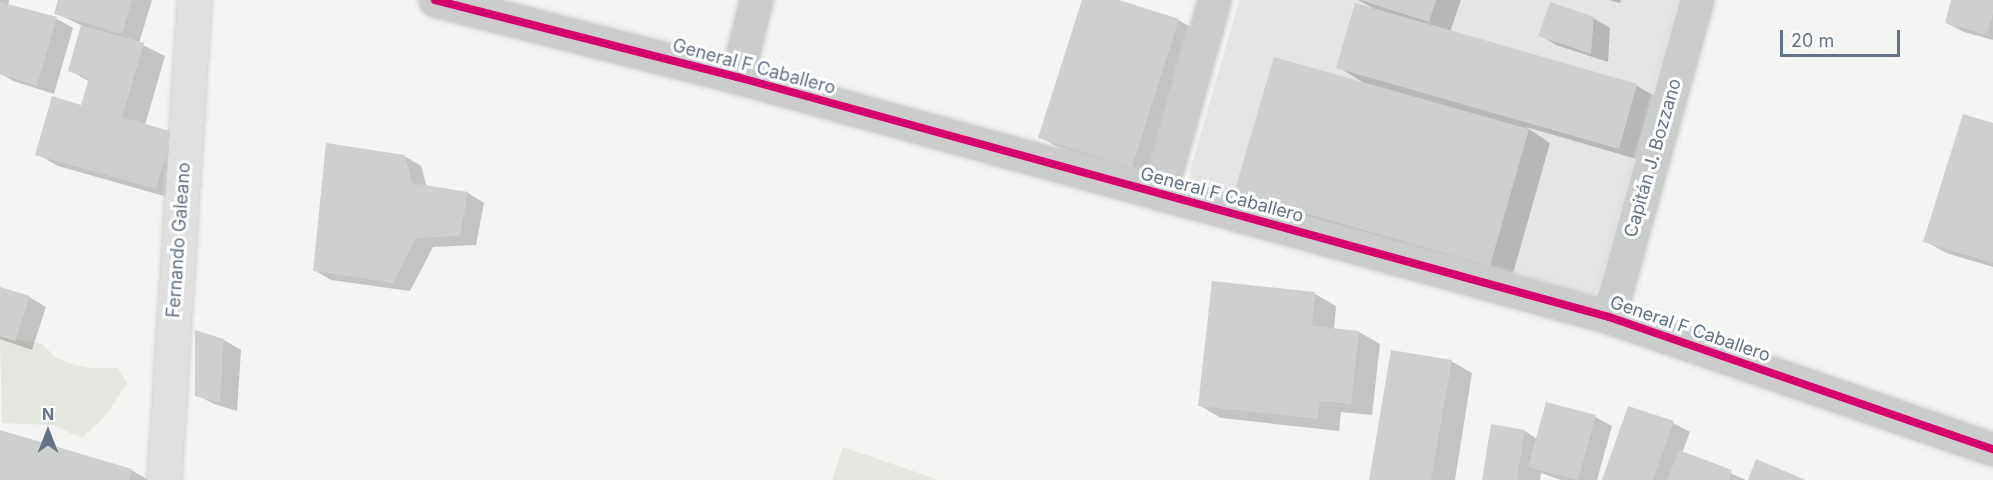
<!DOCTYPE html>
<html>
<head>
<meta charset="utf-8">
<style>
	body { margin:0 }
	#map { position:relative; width:1993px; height:480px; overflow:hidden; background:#f4f4f2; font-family:Inter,sans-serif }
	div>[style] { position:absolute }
	.built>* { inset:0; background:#e4e5e4 }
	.green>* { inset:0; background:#e3e7e0 }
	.shadow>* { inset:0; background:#0003 }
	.building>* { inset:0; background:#cecfcf }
	.roads { filter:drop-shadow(0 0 2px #d0d2d2) drop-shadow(0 0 2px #d0d2d2) }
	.street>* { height:33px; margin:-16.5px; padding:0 16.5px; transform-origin:16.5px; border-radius:16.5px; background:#cbcdcd }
	.secondary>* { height:33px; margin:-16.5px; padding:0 16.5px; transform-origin:16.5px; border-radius:16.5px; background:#e0e0e0 }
	.cycleway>* { height:8px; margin:-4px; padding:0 4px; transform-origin:4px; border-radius:4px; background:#d6006c }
	span { translate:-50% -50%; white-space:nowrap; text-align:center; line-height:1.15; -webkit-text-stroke:6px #fff; paint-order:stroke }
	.street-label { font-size:18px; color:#637383 }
	.north { position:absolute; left:18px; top:402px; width:60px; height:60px; -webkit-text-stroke:4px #fff; paint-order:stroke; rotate:0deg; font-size:16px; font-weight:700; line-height:24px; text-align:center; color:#637383 }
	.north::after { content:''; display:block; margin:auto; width:21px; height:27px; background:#637383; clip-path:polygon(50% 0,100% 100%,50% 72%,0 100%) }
	.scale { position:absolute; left:1780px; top:30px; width:120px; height:27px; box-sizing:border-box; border:3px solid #637383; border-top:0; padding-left:8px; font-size:18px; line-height:21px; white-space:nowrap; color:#637383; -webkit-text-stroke:4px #fff; paint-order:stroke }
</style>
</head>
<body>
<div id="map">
	<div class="built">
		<i style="clip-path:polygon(1239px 0,1678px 0,1598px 289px,1593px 295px,1587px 297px,1192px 186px,1190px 171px)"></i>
	</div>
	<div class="green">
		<i style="clip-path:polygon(0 337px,42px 344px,56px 358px,72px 364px,89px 368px,118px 368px,127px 383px,106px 415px,82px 438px,52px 425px,2px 423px)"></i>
		<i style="clip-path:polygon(843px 447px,939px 480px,832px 480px)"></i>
	</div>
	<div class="shadow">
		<i style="clip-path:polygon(0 0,9px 0,8px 5px,57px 19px,73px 28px,54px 94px,13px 81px,0 73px)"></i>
		<i style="clip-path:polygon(59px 0,152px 0,139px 43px,165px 56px,145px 125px,173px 133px,178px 200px,58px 166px,37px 154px,82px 107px,90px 82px,69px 70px,83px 26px,55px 13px)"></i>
		<i style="clip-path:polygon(1084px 0,1114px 0,1178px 20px,1200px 32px,1153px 178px,1061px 149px,1040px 137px)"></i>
		<i style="clip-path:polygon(1358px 0,1461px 0,1450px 32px,1637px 86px,1658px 98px,1640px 160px,1526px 127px,1550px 143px,1512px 277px,1257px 205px,1236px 193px,1364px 83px,1338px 67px,1373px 8px)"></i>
		<i style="clip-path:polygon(1609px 0,1621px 0,1620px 3px)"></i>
		<i style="clip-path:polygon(1953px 0,1993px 0,1993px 40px,1964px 32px,1947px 23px)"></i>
		<i style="clip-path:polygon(1593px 18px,1610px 28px,1608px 62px,1556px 45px,1540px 35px)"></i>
		<i style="clip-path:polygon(1993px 124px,1993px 267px,1946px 253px,1925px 241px)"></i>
		<i style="clip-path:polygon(404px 156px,421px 166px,427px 187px,468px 193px,484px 203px,476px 245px,433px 247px,410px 291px,331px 280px,314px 270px)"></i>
		<i style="clip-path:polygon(0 288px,29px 297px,46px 307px,32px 350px,0 339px)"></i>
		<i style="clip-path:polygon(1315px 294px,1336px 306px,1334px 330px,1359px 332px,1380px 344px,1372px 415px,1341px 412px,1339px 431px,1221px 418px,1199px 405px)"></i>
		<i style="clip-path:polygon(224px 340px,241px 350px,237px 411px,214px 404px,197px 395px)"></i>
		<i style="clip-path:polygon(1451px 361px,1472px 373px,1455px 480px,1370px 480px)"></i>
		<i style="clip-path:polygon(1595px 417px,1612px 426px,1597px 480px,1561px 480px,1541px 473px,1540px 480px,1483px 480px,1525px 431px,1537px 439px)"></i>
		<i style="clip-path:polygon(1673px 423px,1690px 432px,1682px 453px,1746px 480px,1604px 480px)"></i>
		<i style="clip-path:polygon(0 431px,131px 470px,149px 480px,0 480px)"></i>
	</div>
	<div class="building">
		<i style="clip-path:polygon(58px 0,132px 0,122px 34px,54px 14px)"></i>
		<i style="clip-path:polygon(1082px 0,1119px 0,1179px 19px,1132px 167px,1038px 138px)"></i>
		<i style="clip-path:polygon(1360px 0,1436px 0,1429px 22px)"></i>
		<i style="clip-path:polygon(1951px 0,1993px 0,1993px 14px,1987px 35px,1945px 23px)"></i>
		<i style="clip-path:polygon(0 2px,57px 17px,37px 86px,0 74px)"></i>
		<i style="clip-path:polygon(1550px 2px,1594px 17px,1591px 54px,1538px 36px)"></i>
		<i style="clip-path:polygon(1355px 3px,1637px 84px,1619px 149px,1336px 68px)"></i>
		<i style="clip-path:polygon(81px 25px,144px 43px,122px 117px,173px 132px,156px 189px,35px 155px,52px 96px,81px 105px,89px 78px,68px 71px)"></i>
		<i style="clip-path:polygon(1274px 57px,1529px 129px,1490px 266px,1234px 193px)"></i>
		<i style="clip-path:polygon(1963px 114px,1993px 123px,1993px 263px,1923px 242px)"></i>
		<i style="clip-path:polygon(326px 143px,405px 155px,412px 183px,468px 192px,460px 236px,416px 238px,393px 283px,313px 271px)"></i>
		<i style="clip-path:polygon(1212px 281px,1315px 292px,1312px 326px,1359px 331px,1351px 404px,1320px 401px,1318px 419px,1198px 406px)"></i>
		<i style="clip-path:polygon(0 287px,30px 296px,15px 341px,0 336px)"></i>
		<i style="clip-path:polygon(195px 330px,224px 339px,220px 403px,195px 396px)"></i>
		<i style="clip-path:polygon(1391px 350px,1452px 360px,1431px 480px,1369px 480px)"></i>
		<i style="clip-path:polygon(1546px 402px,1596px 415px,1578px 480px,1528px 467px)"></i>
		<i style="clip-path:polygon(1628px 406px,1674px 421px,1653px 480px,1602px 480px)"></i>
		<i style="clip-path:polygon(1491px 424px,1525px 430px,1517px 480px,1482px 480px)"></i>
		<i style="clip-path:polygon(0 430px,132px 469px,129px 480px,0 480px)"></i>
		<i style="clip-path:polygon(1679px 450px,1732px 470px,1729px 480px,1667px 480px)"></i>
		<i style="clip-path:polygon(1756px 459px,1806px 480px,1748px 480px)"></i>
	</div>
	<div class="roads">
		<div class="street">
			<i style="left:435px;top:0;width:312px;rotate:14.3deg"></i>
			<i style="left:737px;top:77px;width:904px;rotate:15.39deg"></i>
			<i style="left:1609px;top:317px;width:406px;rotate:19deg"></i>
			<i style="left:737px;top:77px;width:79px;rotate:-76.1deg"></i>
			<i style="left:1160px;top:194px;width:201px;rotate:-74.4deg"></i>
			<i style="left:1609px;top:317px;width:329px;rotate:-74.5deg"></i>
		</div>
		<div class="secondary">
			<i style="left:164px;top:480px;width:481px;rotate:-86.4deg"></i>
		</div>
	</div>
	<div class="cycleway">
		<i style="left:435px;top:0;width:312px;rotate:14.3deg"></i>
		<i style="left:737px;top:77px;width:904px;rotate:15.39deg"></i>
		<i style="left:1609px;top:317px;width:406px;rotate:19deg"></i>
	</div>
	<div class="street-label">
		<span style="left:754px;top:67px;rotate:15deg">General F Caballero</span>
		<span style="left:1653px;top:158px;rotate:-74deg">Capitán J. Bozzano</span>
		<span style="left:1222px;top:195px;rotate:15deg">General F Caballero</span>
		<span style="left:179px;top:240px;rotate:-86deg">Fernando Galeano</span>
		<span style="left:1690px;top:329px;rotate:19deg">General F Caballero</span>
	</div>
	<div class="north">N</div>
	<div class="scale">20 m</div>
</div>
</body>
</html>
